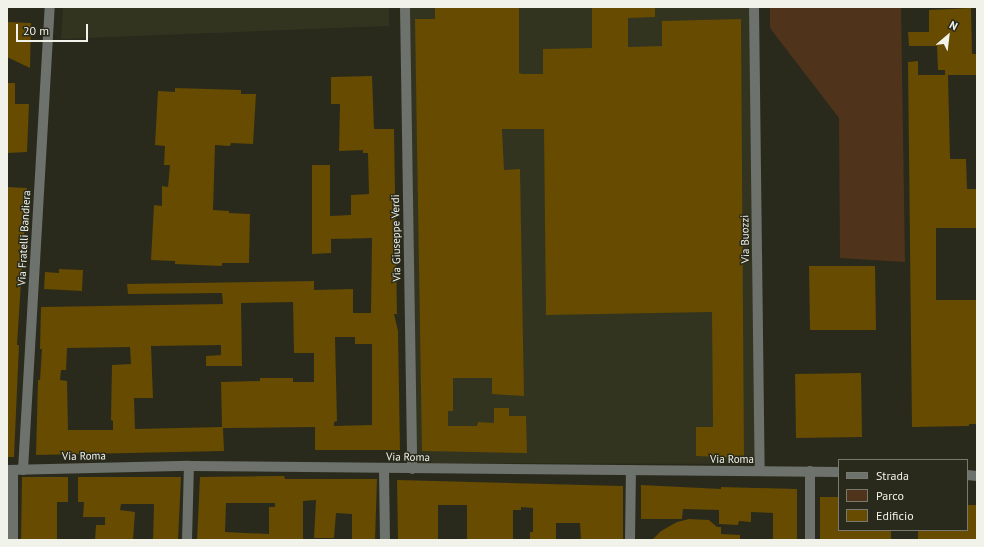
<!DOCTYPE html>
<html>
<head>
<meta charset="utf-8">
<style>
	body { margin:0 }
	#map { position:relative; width:984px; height:547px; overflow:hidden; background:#292a1c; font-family:"PT Sans",sans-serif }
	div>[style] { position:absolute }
	.built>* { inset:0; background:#32341f }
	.green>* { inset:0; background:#50331b }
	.building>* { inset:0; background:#664b00 }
	.minor>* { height:10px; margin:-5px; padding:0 5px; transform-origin:5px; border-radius:5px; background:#6d726c }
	span { translate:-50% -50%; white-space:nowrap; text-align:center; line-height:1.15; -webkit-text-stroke:3px #292a1c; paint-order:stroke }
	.street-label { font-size:11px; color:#f1f2e9 }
	.frame { position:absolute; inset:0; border:8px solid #f1f2e9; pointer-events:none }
	.legend { position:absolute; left:838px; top:459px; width:130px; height:72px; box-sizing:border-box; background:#292a1c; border:1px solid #797a6e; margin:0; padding:5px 7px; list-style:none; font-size:12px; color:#f1f2e9 }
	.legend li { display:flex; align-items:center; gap:8px; height:20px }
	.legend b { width:20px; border:1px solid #797a6e }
	.north { position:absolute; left:928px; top:16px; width:40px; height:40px; -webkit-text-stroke:3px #292a1c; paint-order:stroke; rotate:28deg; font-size:11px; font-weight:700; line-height:16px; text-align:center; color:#f1f2e9 }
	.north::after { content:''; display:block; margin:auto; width:14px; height:18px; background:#f1f2e9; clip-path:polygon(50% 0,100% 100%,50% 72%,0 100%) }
	.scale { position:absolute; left:16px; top:24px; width:72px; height:18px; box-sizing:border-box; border:2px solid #f1f2e9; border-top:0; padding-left:5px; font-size:12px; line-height:14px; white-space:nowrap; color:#f1f2e9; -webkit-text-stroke:3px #292a1c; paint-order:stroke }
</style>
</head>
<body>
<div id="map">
	<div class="built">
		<i style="clip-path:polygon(63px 7px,389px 7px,389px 26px,61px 39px)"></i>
		<i style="clip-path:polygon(410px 7px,749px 7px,755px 464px,416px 463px)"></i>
	</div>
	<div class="green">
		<i style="clip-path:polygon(770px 7px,901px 7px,905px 262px,840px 258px,839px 118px,770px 28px)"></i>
	</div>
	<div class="building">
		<i style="clip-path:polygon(435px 7px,519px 7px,519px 73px,522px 74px,543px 74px,543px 49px,592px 48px,592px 7px,655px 7px,655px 17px,628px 18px,628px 47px,662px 46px,662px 21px,741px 19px,744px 458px,696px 456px,696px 427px,713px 427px,712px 312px,546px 315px,544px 129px,502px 129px,504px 170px,520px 169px,524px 396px,492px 394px,492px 378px,453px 378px,453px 411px,448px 411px,448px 426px,477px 426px,478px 422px,494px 423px,494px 408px,509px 408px,509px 416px,526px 416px,527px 453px,422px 451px,415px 19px,435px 19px)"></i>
		<i style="clip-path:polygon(971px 8px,972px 54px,977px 54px,977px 75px,948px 75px,950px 159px,966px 159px,967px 189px,977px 189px,977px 228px,936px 228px,936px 300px,977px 300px,977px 424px,969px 424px,969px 426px,912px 427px,908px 62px,918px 61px,918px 75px,945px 75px,945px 70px,938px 70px,937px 46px,909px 46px,908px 32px,929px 32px,929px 10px)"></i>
		<i style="clip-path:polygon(7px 22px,31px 23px,30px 68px,7px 57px)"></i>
		<i style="clip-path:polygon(evenodd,372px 76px,374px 129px,394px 129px,397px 314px,394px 314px,398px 331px,400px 450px,315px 450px,315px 427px,223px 428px,224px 451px,36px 455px,38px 380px,40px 380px,42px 349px,40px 349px,41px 307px,223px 304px,222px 293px,128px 294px,127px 284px,314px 281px,314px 290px,353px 289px,353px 313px,371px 313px,372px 238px,331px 239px,331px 253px,312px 254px,312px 165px,330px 165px,330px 216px,351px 215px,351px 195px,369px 194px,368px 153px,363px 153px,363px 150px,339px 151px,340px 104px,331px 104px,331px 77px,372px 76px,293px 302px,294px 353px,314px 353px,314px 382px,293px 382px,293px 378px,260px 378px,260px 381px,221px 382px,222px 427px,135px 429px,134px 398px,153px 398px,151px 346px,221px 345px,221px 355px,206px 356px,206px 366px,242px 366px,241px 303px,293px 302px,372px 76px,335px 337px,355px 337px,355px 344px,372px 344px,372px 425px,334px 426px,334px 422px,337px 421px,335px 337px,372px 76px,130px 347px,131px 364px,112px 365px,111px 420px,113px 421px,113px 430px,68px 430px,67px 381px,60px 380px,61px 370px,66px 370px,67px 348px,130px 347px)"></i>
		<i style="clip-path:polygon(7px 83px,15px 83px,15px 104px,29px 104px,27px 152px,7px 153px)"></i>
		<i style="clip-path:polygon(175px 88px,241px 90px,241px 94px,256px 94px,253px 144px,231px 143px,230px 146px,215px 145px,213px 210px,229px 211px,229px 213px,250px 214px,249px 263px,222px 263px,222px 266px,175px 264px,175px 261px,151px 260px,154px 205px,162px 206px,162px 186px,168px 187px,170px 165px,164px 165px,165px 146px,155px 145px,158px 91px,175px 92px)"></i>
		<i style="clip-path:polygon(7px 187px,27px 188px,17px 345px,19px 345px,14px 457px,7px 457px)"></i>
		<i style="clip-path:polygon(809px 266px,875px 266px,876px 330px,810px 330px)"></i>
		<i style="clip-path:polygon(59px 269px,83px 270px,82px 291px,44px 289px,45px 272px,59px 273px)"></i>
		<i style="clip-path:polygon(861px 373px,862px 437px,796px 438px,795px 374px)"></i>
		<i style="clip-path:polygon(evenodd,284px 476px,285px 479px,377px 479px,375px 540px,352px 540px,352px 514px,336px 513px,334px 538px,314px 538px,316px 500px,303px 501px,303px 540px,197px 540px,200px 477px,284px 476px,226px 503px,275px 503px,275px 507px,269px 507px,269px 534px,225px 532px,226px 503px)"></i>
		<i style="clip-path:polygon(22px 477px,68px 477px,68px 502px,57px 502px,57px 540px,21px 540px)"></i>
		<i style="clip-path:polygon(78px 477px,181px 477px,178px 540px,153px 540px,154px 504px,121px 504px,120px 510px,135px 512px,133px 540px,95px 540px,96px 525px,105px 525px,105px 517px,83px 517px,84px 502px,78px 502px)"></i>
		<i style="clip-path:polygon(397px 480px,623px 486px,623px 540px,581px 540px,580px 523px,556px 523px,556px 540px,530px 540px,530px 532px,533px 532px,533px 508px,521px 507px,521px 510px,513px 510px,513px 540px,467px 540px,467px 505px,438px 505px,438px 540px,398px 540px)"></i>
		<i style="clip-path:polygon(641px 485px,721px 489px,721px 487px,797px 489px,797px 540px,773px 540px,773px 513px,751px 512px,751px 522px,739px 521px,738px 525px,719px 524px,719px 510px,683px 509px,682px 519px,641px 519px)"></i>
		<i style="clip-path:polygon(820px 497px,839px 497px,839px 530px,891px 530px,891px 540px,820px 540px)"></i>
		<i style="clip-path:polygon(967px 505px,977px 505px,977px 540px,918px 540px,918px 530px,967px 530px)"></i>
		<i style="clip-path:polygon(689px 519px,709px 520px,717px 527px,721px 527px,721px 534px,740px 535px,740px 540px,652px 540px,661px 531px,677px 522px)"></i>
	</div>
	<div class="minor">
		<i style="left:405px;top:7px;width:462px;rotate:89.1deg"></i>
		<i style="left:754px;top:7px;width:464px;rotate:89.3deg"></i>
		<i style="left:384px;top:469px;width:71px;rotate:89.2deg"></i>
		<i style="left:7px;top:470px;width:182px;rotate:-1.3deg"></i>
		<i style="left:189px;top:466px;width:650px;rotate:0.53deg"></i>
		<i style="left:23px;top:470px;width:464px;rotate:-86.7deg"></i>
		<i style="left:967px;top:475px;width:10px;rotate:6deg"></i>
		<i style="left:13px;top:540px;width:70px;rotate:-90deg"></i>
		<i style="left:187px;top:540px;width:74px;rotate:-88.5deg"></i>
		<i style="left:630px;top:540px;width:70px;rotate:-89.2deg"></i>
		<i style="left:810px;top:540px;width:69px;rotate:-90deg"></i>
	</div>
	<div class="street-label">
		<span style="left:24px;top:238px;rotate:-87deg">Via Fratelli Bandiera</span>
		<span style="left:396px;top:238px;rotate:-91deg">Via Giuseppe Verdi</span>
		<span style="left:745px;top:239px;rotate:-91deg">Via Buozzi</span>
		<span style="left:84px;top:456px;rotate:-1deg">Via Roma</span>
		<span style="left:408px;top:457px;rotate:1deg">Via Roma</span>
		<span style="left:732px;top:459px">Via Roma</span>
	</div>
	<div class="frame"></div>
	<ul class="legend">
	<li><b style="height:5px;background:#6d726c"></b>Strada</li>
	<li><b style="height:11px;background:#50331b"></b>Parco</li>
	<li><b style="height:11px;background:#664b00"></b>Edificio</li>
	</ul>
	<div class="north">N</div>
	<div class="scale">20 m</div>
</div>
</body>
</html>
